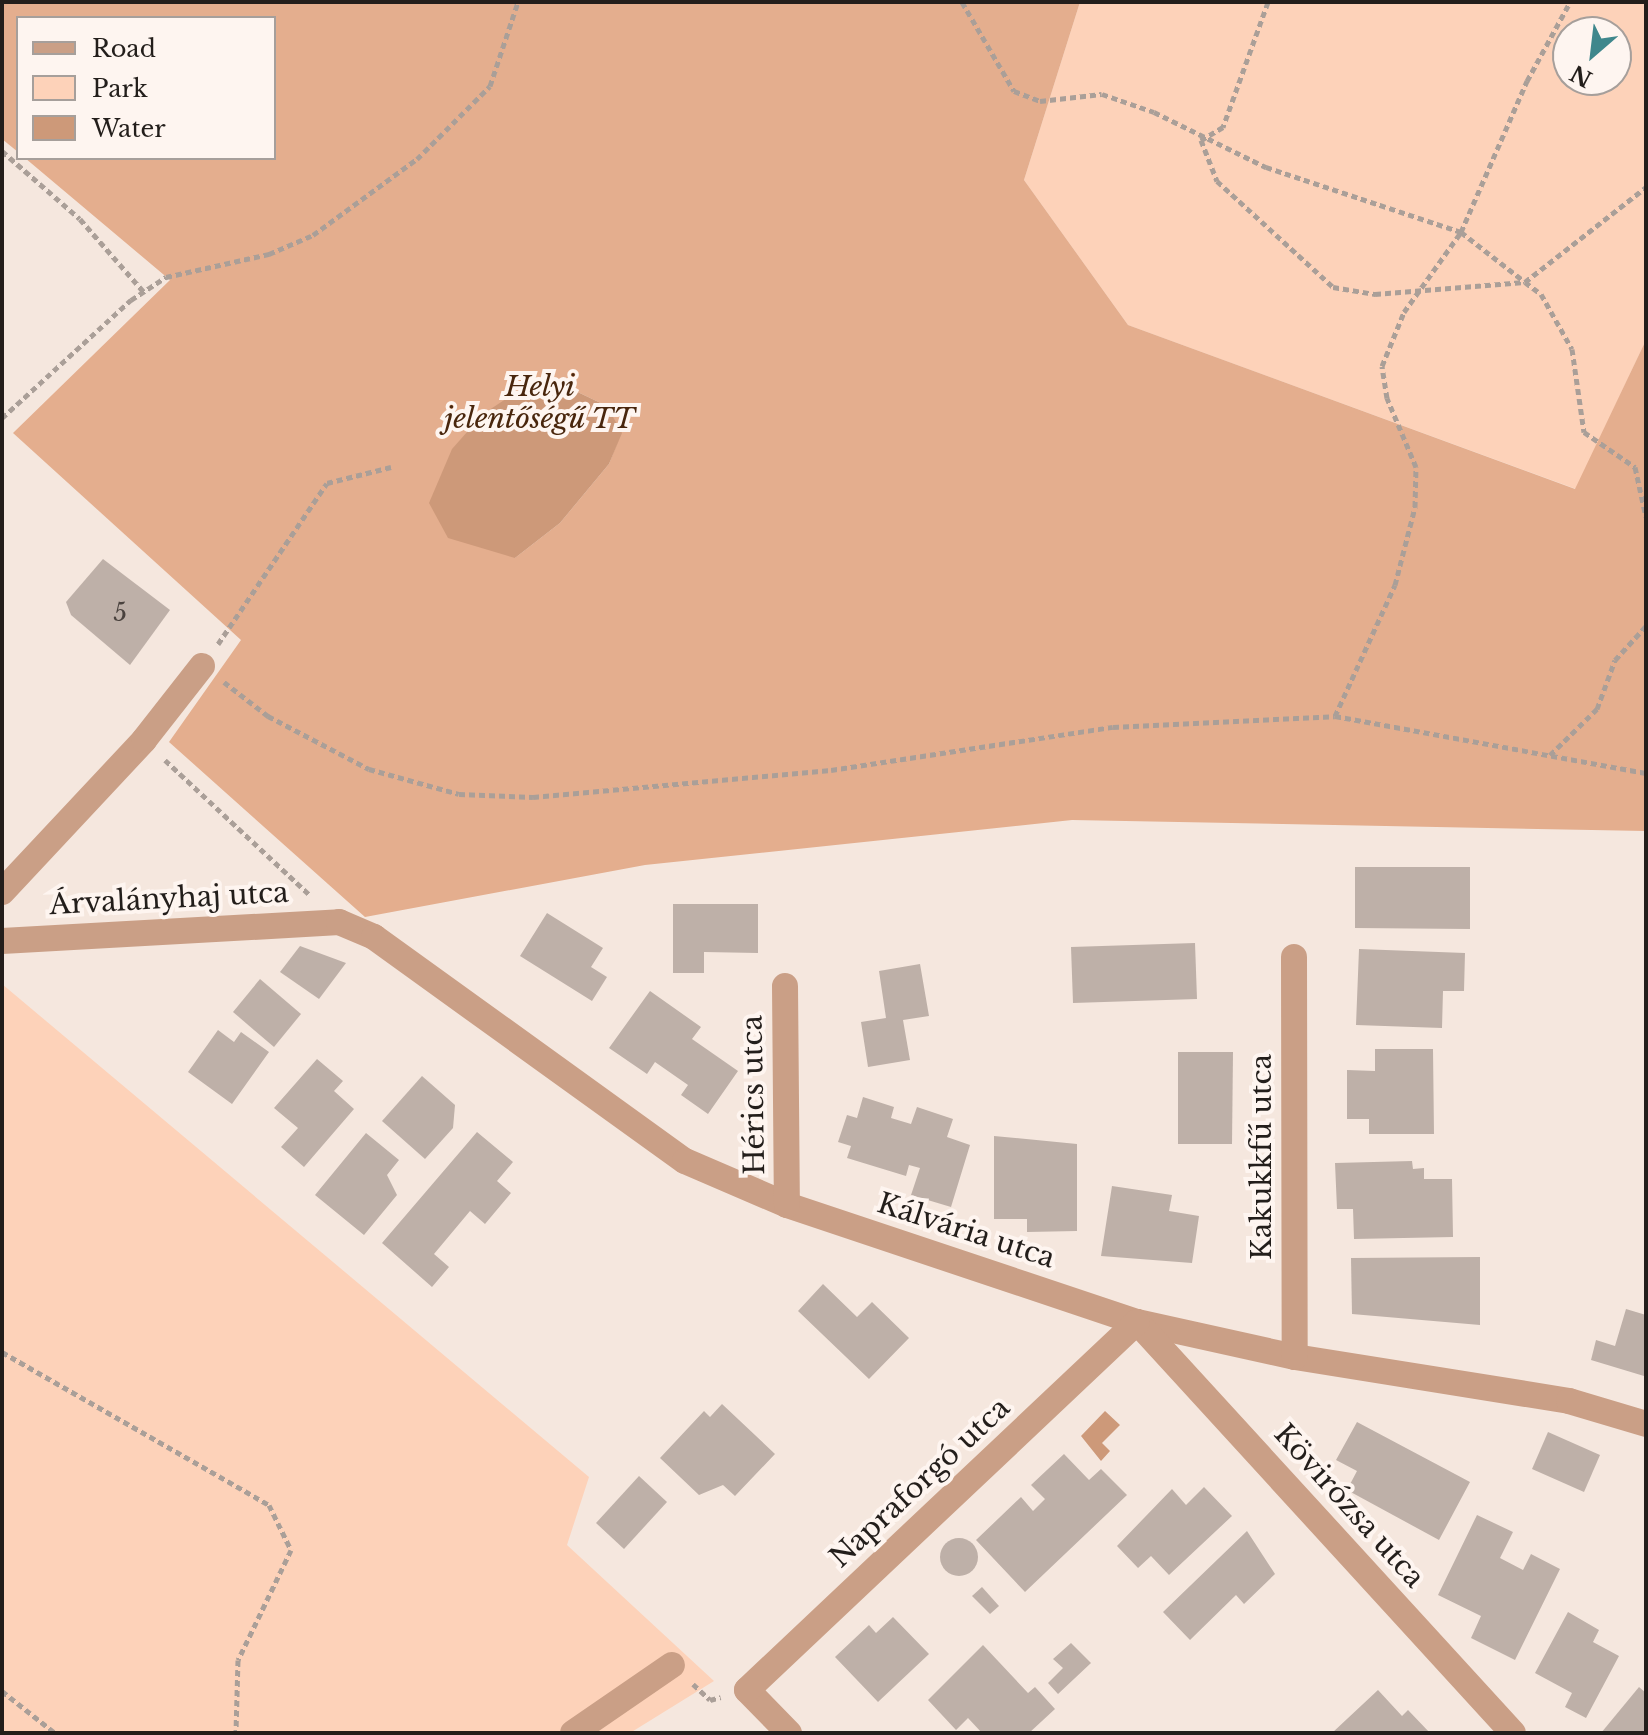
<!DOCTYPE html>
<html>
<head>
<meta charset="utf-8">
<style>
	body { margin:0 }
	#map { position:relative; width:1648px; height:1735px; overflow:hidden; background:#f5e7de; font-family:"Libre Baskerville",serif }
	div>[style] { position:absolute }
	.green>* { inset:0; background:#fdd2b9 }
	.forest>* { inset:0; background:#e4ae8e }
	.water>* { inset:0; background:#cd9979 }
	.building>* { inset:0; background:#beb0a8 }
	.round { border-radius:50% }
	.path>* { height:5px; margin-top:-2.5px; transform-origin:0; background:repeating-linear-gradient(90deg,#aa9f98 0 6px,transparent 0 10px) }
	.street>* { height:26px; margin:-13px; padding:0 13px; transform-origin:13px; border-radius:13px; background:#ca9f86 }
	span { translate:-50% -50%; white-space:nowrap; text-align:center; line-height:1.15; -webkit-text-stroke:8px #fef5f0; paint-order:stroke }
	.number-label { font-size:24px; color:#4a423e }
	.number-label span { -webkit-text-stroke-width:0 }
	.park-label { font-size:28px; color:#49260d; font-style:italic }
	.street-label { font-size:28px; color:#231e1b }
	.frame { position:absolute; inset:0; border:4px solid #231e1b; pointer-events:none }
	.legend { position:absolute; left:16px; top:16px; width:260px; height:144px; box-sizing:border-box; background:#fef5f0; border:2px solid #a69f9b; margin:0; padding:10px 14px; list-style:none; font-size:24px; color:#231e1b }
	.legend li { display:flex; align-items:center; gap:16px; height:40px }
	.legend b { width:40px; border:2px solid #a69f9b }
	.north { position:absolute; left:1552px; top:16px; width:80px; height:80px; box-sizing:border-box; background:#fef5f0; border:2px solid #a69f9b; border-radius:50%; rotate:208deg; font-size:22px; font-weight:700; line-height:32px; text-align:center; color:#231e1b }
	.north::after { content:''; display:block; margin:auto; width:28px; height:36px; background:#3f878c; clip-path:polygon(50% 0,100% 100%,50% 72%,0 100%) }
</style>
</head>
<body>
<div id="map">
	<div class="green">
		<i style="clip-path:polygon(evenodd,1080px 2px,1646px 2px,1646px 340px,1576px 489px,1128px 325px,1024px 180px,1080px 2px,1568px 32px,1616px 32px,1616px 80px,1568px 80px,1568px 32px)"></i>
		<i style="clip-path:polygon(2px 984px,589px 1477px,567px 1545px,714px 1681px,630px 1733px,2px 1733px)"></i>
	</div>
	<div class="forest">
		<i style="clip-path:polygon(evenodd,2px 2px,1080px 2px,1024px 180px,1128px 325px,1575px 489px,1646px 340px,1646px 831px,1072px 820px,645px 865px,365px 917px,169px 742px,241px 640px,13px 433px,170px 280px,25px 158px,274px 158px,274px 18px,18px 18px,18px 152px,2px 139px,2px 2px,565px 386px,607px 406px,621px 433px,609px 464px,560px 523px,515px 558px,521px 389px,565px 386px)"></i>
	</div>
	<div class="water">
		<i style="clip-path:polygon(565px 386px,607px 406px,622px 433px,609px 464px,560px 523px,515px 558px,448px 538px,429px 503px,452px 449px,483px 414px,521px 389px)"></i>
		<i style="clip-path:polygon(1105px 1411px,1120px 1425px,1102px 1443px,1110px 1451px,1101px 1461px,1081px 1436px)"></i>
	</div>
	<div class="building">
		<i style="clip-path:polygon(103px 559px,170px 610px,130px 665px,71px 615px,66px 602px)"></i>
		<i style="clip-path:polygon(1355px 867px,1470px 867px,1470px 929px,1355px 928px)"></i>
		<i style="clip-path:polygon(673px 904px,758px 904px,758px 953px,704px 952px,704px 973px,673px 973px)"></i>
		<i style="clip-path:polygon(547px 913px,603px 948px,591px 967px,607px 977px,592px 1001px,520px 956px)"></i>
		<i style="clip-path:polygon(1195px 943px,1197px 999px,1073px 1003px,1071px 947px)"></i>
		<i style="clip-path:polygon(300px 946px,346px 963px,319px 999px,280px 972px)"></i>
		<i style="clip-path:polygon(1359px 949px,1465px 953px,1464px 991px,1443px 991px,1442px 1028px,1356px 1025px)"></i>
		<i style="clip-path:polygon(920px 964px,929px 1016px,903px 1020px,910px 1060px,868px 1067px,861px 1022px,886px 1018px,879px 971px)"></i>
		<i style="clip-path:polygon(260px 979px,301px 1014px,274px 1047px,233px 1012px)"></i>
		<i style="clip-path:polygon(650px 991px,701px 1027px,692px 1039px,738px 1071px,708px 1114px,681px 1095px,688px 1085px,655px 1062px,647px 1074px,609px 1048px)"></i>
		<i style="clip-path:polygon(218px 1030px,234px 1042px,241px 1032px,269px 1052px,232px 1104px,188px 1072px)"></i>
		<i style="clip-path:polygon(1375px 1049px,1433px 1049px,1434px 1134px,1369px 1134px,1369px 1119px,1347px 1119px,1347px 1070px,1375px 1071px)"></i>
		<i style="clip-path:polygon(1178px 1052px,1233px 1052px,1232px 1144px,1178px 1144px)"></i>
		<i style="clip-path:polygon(317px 1059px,343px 1081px,334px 1091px,354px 1109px,304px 1167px,281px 1147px,298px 1128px,274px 1108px)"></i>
		<i style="clip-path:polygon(422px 1076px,455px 1105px,453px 1128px,425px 1159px,382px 1121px)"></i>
		<i style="clip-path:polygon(863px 1097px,894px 1107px,891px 1118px,911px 1124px,917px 1107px,953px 1119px,947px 1137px,970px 1145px,951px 1207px,911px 1195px,920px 1168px,909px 1165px,906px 1176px,847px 1158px,851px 1146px,838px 1142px,847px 1115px,857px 1118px)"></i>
		<i style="clip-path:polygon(477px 1132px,513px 1162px,497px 1181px,511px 1193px,485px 1224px,470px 1211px,434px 1254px,449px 1267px,432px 1287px,382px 1243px)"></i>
		<i style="clip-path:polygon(366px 1133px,399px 1160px,387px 1175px,397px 1195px,364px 1235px,315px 1195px)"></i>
		<i style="clip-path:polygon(994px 1136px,1077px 1144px,1077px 1231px,1027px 1232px,1027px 1219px,994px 1219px)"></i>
		<i style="clip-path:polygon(1412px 1161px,1413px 1169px,1424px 1168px,1424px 1179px,1452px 1179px,1453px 1237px,1354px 1239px,1353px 1209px,1337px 1209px,1335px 1163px)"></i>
		<i style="clip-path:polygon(1112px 1186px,1172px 1195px,1169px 1211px,1199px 1216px,1192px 1263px,1101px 1256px)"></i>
		<i style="clip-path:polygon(1480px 1257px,1480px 1325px,1352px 1314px,1351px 1258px)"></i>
		<i style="clip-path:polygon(823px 1284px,857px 1317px,872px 1302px,909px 1338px,869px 1379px,798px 1311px)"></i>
		<i style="clip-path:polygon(1626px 1309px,1646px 1315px,1644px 1376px,1591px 1360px,1596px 1340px,1615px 1346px)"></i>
		<i style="clip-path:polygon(722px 1404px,775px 1454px,735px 1496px,723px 1485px,699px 1495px,660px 1458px,704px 1411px,710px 1417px)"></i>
		<i style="clip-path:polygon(1357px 1422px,1470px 1482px,1439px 1540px,1347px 1490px,1357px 1471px,1336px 1460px)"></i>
		<i style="clip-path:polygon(1548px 1432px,1600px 1455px,1584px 1492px,1532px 1469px)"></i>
		<i style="clip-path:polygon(1064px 1454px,1089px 1480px,1101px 1469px,1127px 1495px,1025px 1592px,976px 1540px,1021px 1497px,1033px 1511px,1045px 1499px,1031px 1485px)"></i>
		<i style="clip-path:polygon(639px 1476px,667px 1502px,624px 1549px,596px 1523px)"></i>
		<i style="clip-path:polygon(1204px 1487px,1232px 1516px,1169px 1575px,1151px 1556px,1138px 1568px,1117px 1546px,1172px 1489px,1186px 1505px)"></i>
		<i style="clip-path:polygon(1477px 1515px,1513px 1532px,1500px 1558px,1523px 1570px,1531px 1554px,1560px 1569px,1515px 1660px,1471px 1638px,1481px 1616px,1438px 1595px)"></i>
		<i style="clip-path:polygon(1247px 1531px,1275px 1574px,1244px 1604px,1236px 1595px,1190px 1640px,1163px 1612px)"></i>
		<i class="round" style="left:940px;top:1538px;width:38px;height:38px"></i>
		<i style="clip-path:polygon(982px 1587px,999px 1606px,990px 1614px,972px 1596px)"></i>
		<i style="clip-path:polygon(1568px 1612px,1599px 1630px,1593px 1642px,1619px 1656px,1586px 1718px,1565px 1707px,1572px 1693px,1535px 1673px)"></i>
		<i style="clip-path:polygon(893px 1617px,929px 1654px,878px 1702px,835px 1657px,869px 1625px,876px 1633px)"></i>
		<i style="clip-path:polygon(1071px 1643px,1091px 1663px,1058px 1694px,1048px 1683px,1063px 1668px,1053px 1659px)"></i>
		<i style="clip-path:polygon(983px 1645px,1028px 1693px,1035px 1687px,1055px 1709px,1029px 1733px,982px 1733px,968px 1718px,956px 1730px,928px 1700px)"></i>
		<i style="clip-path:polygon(1639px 1687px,1646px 1693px,1646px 1733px,1601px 1733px)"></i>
		<i style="clip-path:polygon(1378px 1690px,1402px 1716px,1408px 1710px,1430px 1733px,1332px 1733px)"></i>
	</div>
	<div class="path">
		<i style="left:962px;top:2px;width:103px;rotate:59.7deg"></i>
		<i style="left:1014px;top:91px;width:28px;rotate:21deg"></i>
		<i style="left:1040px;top:101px;width:62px;rotate:-6.4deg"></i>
		<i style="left:1102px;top:94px;width:55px;rotate:19.1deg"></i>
		<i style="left:1154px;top:112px;width:125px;rotate:26.2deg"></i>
		<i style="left:1266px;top:167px;width:206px;rotate:18.4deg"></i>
		<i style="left:1461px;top:232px;width:81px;rotate:38deg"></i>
		<i style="left:1525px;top:282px;width:154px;rotate:-38.1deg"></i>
		<i style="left:1268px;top:2px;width:133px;rotate:109.8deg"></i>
		<i style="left:1223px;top:127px;width:26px;rotate:149deg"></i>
		<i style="left:1201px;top:140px;width:44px;rotate:68.7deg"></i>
		<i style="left:1217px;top:181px;width:157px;rotate:42.4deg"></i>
		<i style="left:1333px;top:287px;width:43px;rotate:9.5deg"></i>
		<i style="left:1375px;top:294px;width:150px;rotate:-4.6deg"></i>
		<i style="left:1525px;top:282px;width:20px;rotate:37deg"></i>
		<i style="left:1541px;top:294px;width:63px;rotate:60.6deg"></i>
		<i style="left:1572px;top:349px;width:84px;rotate:81.8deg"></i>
		<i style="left:1584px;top:432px;width:62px;rotate:34.5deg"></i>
		<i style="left:1635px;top:467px;width:51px;rotate:77.6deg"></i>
		<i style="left:2px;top:151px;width:103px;rotate:41.1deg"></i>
		<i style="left:80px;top:219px;width:97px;rotate:48.8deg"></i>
		<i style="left:2px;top:418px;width:175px;rotate:-42.5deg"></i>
		<i style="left:131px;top:300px;width:42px;rotate:-33.3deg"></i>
		<i style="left:166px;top:277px;width:106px;rotate:-12.6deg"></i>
		<i style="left:269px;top:254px;width:48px;rotate:-23.4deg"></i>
		<i style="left:313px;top:235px;width:129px;rotate:-36.2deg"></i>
		<i style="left:417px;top:159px;width:103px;rotate:-45deg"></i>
		<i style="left:490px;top:86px;width:89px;rotate:-71.6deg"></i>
		<i style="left:218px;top:644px;width:194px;rotate:-55.9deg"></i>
		<i style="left:327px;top:483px;width:66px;rotate:-14deg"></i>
		<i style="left:224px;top:682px;width:56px;rotate:37.7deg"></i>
		<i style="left:268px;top:716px;width:114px;rotate:27.7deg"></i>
		<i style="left:369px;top:769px;width:93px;rotate:15.5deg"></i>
		<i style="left:459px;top:794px;width:74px;rotate:2.3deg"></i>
		<i style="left:533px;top:797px;width:299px;rotate:-5.2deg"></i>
		<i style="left:831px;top:770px;width:285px;rotate:-8.7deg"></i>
		<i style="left:1113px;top:727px;width:222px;rotate:-2.8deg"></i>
		<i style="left:1335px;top:716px;width:144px;rotate:-65.4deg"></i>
		<i style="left:1395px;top:585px;width:81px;rotate:-75.6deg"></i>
		<i style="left:1415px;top:507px;width:40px;rotate:-88.6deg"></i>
		<i style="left:1416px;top:467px;width:75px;rotate:-112.8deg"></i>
		<i style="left:1387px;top:398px;width:32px;rotate:-99deg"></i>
		<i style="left:1382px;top:366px;width:58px;rotate:-67.8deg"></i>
		<i style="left:1404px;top:312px;width:98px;rotate:-54.5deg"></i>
		<i style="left:1461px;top:232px;width:165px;rotate:-66.4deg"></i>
		<i style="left:1527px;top:81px;width:90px;rotate:-61.4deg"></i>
		<i style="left:1335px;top:716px;width:316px;rotate:10.4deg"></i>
		<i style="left:1550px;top:755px;width:66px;rotate:-44.4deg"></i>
		<i style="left:1597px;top:709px;width:52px;rotate:-69.8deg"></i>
		<i style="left:1615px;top:660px;width:46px;rotate:-47.6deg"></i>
		<i style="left:165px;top:760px;width:198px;rotate:43deg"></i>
		<i style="left:2px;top:1352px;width:308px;rotate:29.8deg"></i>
		<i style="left:269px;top:1505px;width:50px;rotate:63.9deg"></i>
		<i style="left:291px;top:1550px;width:122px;rotate:115.7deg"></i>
		<i style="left:238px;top:1660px;width:73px;rotate:91.6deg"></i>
		<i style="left:693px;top:1684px;width:23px;rotate:43deg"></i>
		<i style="left:710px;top:1700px;width:11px;rotate:-15deg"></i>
		<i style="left:2px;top:1691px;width:68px;rotate:38.4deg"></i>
	</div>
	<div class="street">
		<i style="left:2px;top:892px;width:208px;rotate:-46.9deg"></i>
		<i style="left:144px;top:740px;width:94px;rotate:-51.9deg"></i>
		<i style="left:2px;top:941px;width:338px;rotate:-3.2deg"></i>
		<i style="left:339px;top:922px;width:38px;rotate:23deg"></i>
		<i style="left:374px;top:937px;width:383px;rotate:35.8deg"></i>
		<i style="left:685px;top:1161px;width:111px;rotate:23.3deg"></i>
		<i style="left:787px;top:1205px;width:369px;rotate:18.5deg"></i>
		<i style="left:1137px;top:1322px;width:162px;rotate:12.5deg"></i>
		<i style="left:1295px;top:1357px;width:278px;rotate:9.1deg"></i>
		<i style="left:1569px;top:1401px;width:80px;rotate:16.6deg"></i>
		<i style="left:1294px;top:957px;width:400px;rotate:89.9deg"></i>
		<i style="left:785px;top:986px;width:219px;rotate:89.5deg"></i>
		<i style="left:1137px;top:1322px;width:557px;rotate:47.55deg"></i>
		<i style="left:573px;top:1733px;width:120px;rotate:-34.5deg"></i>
		<i style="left:789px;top:1733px;width:60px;rotate:-134.3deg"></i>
		<i style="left:747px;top:1690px;width:536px;rotate:-43.34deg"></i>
	</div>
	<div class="number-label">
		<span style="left:120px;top:613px">5</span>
	</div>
	<div class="park-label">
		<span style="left:540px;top:403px">Helyi<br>jelentőségű TT</span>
	</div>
	<div class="street-label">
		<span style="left:169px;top:899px;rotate:-3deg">Árvalányhaj utca</span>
		<span style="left:754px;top:1095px;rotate:-91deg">Hérics utca</span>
		<span style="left:1262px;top:1157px;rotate:-90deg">Kakukkfű utca</span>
		<span style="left:966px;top:1231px;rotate:18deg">Kálvária utca</span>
		<span style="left:920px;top:1483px;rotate:-43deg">Napraforgó utca</span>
		<span style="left:1349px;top:1506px;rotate:48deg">Kövirózsa utca</span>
	</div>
	<div class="frame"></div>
	<ul class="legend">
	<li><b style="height:10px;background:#ca9f86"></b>Road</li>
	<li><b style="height:22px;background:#fdd2b9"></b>Park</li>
	<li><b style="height:22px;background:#cd9979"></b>Water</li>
	</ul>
	<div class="north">N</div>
</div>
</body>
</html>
